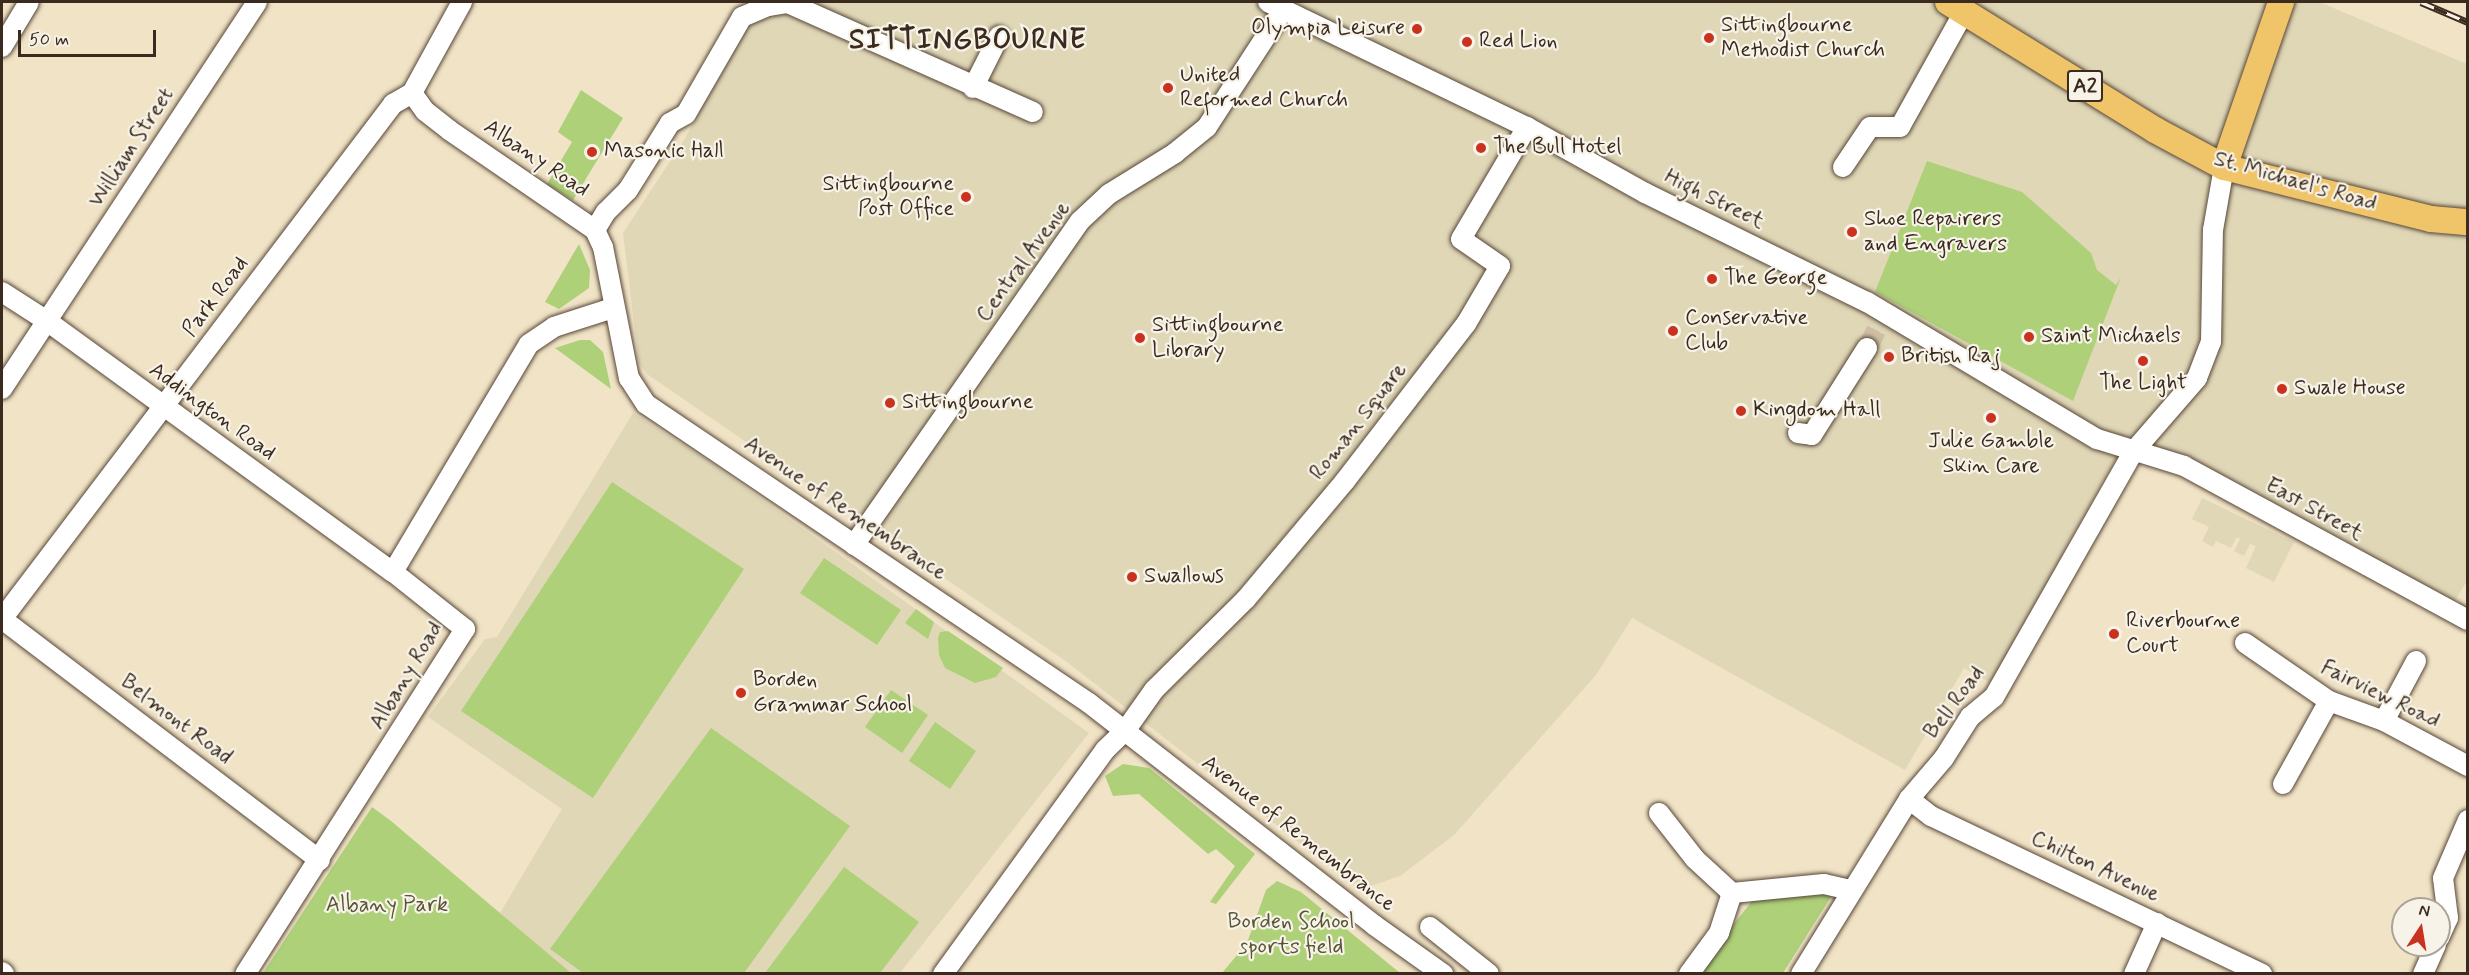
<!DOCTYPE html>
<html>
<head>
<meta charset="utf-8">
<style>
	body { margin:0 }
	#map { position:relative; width:2469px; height:975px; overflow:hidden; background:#f1e3c6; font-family:Mynerve,sans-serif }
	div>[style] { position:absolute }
	.built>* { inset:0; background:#e0d7b7 }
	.green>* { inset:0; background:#add079 }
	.minor-tunnel>* { height:20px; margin-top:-10px; transform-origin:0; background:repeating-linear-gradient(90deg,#cdbea4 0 20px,transparent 0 30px) }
	.roads { filter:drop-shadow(0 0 2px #564637) drop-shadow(0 0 2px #564637) }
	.minor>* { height:20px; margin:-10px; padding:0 10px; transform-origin:10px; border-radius:10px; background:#fff }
	.major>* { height:26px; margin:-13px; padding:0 13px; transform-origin:13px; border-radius:13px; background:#f0c469 }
	.rail>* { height:7px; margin-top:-3.5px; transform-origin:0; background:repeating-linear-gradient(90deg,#f7f3e8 0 14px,#3b2a1e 0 28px); box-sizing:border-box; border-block:2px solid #3b2a1e }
	.dots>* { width:16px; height:16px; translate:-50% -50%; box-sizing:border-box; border:3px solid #f7f3e8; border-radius:50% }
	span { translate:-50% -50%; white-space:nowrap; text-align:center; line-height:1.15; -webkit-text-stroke:4.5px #f7f3e8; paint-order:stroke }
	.shield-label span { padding:2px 4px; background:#f7f3e8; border:2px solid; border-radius:4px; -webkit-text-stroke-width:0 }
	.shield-label { font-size:21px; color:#3b2a1e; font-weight:700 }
	.poi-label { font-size:22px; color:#3b2a1e }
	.left { translate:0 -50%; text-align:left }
	.right { translate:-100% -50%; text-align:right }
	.street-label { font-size:22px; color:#3b2a1e }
	.park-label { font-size:22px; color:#585435 }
	.district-label { font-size:28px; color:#3b2a1e; font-weight:700; letter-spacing:1.5px }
	.frame { position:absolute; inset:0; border:3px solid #3b2a1e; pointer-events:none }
	.north { position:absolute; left:2391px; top:897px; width:60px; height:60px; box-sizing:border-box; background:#f7f3e8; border:2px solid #aca397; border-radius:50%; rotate:12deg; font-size:16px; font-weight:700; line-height:24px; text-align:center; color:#3b2a1e }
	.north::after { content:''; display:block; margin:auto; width:21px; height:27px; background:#c8321e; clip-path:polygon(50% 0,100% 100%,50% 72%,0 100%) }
	.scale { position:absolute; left:18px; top:30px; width:138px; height:27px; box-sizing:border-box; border:3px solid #3b2a1e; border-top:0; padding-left:8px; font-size:18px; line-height:21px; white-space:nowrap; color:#3b2a1e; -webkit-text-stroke:4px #f7f3e8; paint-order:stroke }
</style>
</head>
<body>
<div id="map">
	<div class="built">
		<i style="clip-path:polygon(745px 2px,2319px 2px,2467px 64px,2467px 581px,2453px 604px,2129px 435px,1991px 683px,1964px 668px,1905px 770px,1632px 618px,1596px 675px,1454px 835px,1400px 876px,1371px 886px,1351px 883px,1067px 662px,647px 374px,639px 363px,623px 233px,684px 140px,748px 22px)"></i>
		<i style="clip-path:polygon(633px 413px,704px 458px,1089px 733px,900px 973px,571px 974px,500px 913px,562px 809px,428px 717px,485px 639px,497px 637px)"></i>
		<i style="clip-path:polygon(2202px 498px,2294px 542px,2274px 582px,2246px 568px,2256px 546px,2250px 544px,2244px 556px,2234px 551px,2240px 539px,2237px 537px,2231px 548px,2216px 541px,2213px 547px,2202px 541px,2209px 527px,2192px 519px)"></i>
	</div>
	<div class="green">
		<i style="clip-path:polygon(581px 90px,623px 118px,573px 200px,547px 184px,572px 142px,558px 132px)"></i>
		<i style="clip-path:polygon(1927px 161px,2022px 192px,2091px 253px,2097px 270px,2116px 285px,2121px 277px,2073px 401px,1875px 292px)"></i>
		<i style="clip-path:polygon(579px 244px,590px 270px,589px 288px,559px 309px,545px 302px)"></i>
		<i style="clip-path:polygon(580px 340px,590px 340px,603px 352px,611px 389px,555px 348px)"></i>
		<i style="clip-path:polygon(612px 482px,744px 569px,593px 798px,461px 711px)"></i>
		<i style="clip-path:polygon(824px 558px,901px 610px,877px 645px,800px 593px)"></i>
		<i style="clip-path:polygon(916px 609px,934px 622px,928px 639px,905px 623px)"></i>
		<i style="clip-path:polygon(948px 631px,1003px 668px,996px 677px,975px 683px,945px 668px,939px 655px,938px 638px,940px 632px)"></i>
		<i style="clip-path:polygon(891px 690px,928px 715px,902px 753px,865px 727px)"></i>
		<i style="clip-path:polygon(935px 722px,976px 751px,950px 789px,909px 761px)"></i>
		<i style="clip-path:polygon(711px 728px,850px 826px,744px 973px,583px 973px,550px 949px)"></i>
		<i style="clip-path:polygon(1123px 764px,1149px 768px,1255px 854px,1216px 904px,1210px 902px,1235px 866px,1216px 849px,1208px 854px,1139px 794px,1113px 796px,1105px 776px)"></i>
		<i style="clip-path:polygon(372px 807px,391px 821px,571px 973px,263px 973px)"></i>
		<i style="clip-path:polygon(844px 867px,919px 922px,880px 973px,765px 973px)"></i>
		<i style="clip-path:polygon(1277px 881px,1301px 892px,1400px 973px,1222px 973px,1247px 943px,1266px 890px)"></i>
		<i style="clip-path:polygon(1834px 892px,1783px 973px,1694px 974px,1753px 900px)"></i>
	</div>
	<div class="minor-tunnel">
		<i style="left:1867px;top:348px;width:24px;rotate:-62deg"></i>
	</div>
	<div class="roads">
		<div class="minor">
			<i style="left:1268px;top:2px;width:288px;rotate:25.8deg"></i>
			<i style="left:1527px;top:127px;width:135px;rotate:29.2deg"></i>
			<i style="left:1645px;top:193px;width:247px;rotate:26.2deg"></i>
			<i style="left:1867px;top:302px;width:268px;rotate:30.8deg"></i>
			<i style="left:2097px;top:439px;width:91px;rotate:17.2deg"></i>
			<i style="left:2184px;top:466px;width:323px;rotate:28.5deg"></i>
			<i style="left:2px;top:47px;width:52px;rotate:-59deg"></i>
			<i style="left:973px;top:88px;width:58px;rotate:-63.4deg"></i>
			<i style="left:412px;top:93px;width:22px;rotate:54deg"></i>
			<i style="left:425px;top:111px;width:31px;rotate:38deg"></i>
			<i style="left:449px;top:130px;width:177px;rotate:34.4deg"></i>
			<i style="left:595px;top:230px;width:19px;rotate:65deg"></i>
			<i style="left:603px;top:247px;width:134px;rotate:78.8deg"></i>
			<i style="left:629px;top:378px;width:31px;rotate:57deg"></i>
			<i style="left:646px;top:404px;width:534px;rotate:34.02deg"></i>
			<i style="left:1089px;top:703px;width:361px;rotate:37.9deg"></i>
			<i style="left:1374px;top:925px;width:85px;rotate:35.4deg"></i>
			<i style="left:1843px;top:167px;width:48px;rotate:-56deg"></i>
			<i style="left:1870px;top:127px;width:30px"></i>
			<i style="left:1900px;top:127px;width:132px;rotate:-60.9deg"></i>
			<i style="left:595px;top:230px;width:21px;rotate:-59deg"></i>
			<i style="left:606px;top:212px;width:31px;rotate:-45deg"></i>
			<i style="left:628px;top:190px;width:79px;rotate:-57.9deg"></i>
			<i style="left:670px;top:123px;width:18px;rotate:-29deg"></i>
			<i style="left:686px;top:114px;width:112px;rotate:-60deg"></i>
			<i style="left:742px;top:17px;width:28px;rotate:-23deg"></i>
			<i style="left:768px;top:6px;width:20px;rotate:-9deg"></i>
			<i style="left:788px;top:3px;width:268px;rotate:24deg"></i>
			<i style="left:2px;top:292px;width:54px;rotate:32.8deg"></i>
			<i style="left:47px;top:321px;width:427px;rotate:36deg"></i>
			<i style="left:393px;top:572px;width:92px;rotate:38.4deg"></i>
			<i style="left:465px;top:629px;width:409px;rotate:122.5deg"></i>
			<i style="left:2px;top:389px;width:463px;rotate:-56.6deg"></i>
			<i style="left:1798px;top:433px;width:14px;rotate:8deg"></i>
			<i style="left:1812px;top:435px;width:103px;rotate:-57.7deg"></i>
			<i style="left:854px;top:545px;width:395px;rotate:-55.1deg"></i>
			<i style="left:1080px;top:221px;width:40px;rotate:-43deg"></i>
			<i style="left:1109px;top:194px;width:78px;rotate:-31.8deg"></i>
			<i style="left:1175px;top:153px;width:41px;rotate:-39.1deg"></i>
			<i style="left:1207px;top:127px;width:140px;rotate:-57deg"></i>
			<i style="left:393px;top:572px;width:265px;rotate:-59.2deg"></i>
			<i style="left:529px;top:344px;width:30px;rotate:-34deg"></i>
			<i style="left:554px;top:327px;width:62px;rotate:-17.9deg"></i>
			<i style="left:2px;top:619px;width:647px;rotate:-52.79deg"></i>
			<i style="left:393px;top:104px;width:22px;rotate:-30deg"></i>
			<i style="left:412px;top:93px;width:104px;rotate:-61.2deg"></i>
			<i style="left:2px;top:619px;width:399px;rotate:37.2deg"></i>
			<i style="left:2245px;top:643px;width:102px;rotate:34.6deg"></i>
			<i style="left:2329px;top:701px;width:59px;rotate:20deg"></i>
			<i style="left:2384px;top:721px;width:95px;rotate:28.2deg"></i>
			<i style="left:2384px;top:721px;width:68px;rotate:-61.9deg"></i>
			<i style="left:2283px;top:784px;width:95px;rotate:-61deg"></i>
			<i style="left:1909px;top:799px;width:28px;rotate:38deg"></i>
			<i style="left:1931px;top:816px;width:367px;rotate:25.5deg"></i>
			<i style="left:1659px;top:813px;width:58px;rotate:52deg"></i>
			<i style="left:1695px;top:859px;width:50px;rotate:42.6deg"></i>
			<i style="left:1430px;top:927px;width:75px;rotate:38.5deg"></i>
			<i style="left:2439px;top:938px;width:22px;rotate:-66deg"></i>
			<i style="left:2448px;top:918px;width:40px;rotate:-97.1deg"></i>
			<i style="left:2443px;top:878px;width:63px;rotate:-66.7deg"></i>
			<i style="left:2px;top:972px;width:3px;rotate:45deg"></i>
			<i style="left:943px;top:974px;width:276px;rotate:-54.1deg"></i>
			<i style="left:1105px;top:750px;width:28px;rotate:-44deg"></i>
			<i style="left:1125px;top:731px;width:50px;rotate:-54.7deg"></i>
			<i style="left:1154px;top:690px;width:129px;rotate:-44.7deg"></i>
			<i style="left:1246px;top:599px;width:154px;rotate:-50deg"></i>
			<i style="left:1345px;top:481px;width:198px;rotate:-52.4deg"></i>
			<i style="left:1466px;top:324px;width:67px;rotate:-59.6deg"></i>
			<i style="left:1500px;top:266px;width:47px;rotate:-145.3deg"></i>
			<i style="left:1461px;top:239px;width:130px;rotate:-59.5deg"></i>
			<i style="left:1689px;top:974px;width:51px;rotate:-53.8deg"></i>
			<i style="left:1719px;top:933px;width:42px;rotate:-72deg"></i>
			<i style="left:1732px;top:893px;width:92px;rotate:-5.6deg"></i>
			<i style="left:1824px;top:884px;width:28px;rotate:13deg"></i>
			<i style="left:1801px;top:974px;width:206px;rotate:-58.3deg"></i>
			<i style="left:1909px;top:799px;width:54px;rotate:-49.5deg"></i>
			<i style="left:1944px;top:758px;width:49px;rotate:-57.6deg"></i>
			<i style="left:1970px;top:717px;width:31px;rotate:-40deg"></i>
			<i style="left:1994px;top:697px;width:282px;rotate:-60.4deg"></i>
			<i style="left:2133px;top:452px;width:98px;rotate:-49.1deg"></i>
			<i style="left:2197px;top:378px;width:39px;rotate:-69deg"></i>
			<i style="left:2211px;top:342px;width:112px;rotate:-89deg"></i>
			<i style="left:2213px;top:230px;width:64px;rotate:-80.1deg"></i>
			<i style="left:2134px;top:974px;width:56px;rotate:-65.7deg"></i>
			<i style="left:2423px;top:974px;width:32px;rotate:-66deg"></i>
		</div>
		<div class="major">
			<i style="left:1948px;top:2px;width:243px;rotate:31.7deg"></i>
			<i style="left:2155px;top:130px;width:78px;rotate:28.2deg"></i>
			<i style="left:2224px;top:167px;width:213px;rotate:14.1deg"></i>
			<i style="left:2431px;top:219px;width:37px;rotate:5deg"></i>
			<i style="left:2224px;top:167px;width:175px;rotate:-70.9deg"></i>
		</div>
	</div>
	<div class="rail">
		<i style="left:2421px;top:2px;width:51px;rotate:23.1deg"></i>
	</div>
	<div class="dots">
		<i style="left:1417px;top:29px;background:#c8321e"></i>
		<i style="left:1709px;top:38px;background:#c8321e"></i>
		<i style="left:1467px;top:42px;background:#c8321e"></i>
		<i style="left:1168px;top:88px;background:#c8321e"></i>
		<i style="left:1481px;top:148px;background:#c8321e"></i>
		<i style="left:592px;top:152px;background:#c8321e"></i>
		<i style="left:966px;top:197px;background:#c8321e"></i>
		<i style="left:1852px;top:232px;background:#c8321e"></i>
		<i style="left:1712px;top:279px;background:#c8321e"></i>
		<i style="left:1673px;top:331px;background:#c8321e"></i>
		<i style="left:2029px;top:337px;background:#c8321e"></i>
		<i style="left:1140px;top:338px;background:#c8321e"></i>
		<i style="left:1889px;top:357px;background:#c8321e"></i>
		<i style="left:2143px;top:361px;background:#c8321e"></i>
		<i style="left:2282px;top:389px;background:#c8321e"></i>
		<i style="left:890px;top:403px;background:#c8321e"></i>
		<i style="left:1741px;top:411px;background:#c8321e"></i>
		<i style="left:1991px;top:418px;background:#c8321e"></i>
		<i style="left:1132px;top:577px;background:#c8321e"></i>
		<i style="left:2114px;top:634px;background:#c8321e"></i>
		<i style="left:741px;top:693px;background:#c8321e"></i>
	</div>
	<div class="shield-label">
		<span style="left:2085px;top:86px">A2</span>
	</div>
	<div class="poi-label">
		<span class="left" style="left:1721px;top:38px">Sittingbourne<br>Methodist Church</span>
		<span class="right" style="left:1405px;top:29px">Olympia Leisure</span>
		<span class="left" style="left:1479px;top:42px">Red Lion</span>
		<span class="left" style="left:1180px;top:88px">United<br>Reformed Church</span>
		<span class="left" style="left:1493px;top:148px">The Bull Hotel</span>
		<span class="left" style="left:604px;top:152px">Masonic Hall</span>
		<span class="right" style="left:954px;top:197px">Sittingbourne<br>Post Office</span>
		<span class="left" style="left:1864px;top:232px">Shoe Repairers<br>and Engravers</span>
		<span class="left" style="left:1724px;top:279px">The George</span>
		<span class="left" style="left:1685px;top:331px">Conservative<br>Club</span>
		<span class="left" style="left:1152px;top:338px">Sittingbourne<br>Library</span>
		<span class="left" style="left:2041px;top:337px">Saint Michaels</span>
		<span class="left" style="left:1901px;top:357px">British Raj</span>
		<span style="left:2143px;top:384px">The Light</span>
		<span class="left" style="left:2294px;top:389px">Swale House</span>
		<span class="left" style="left:902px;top:403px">Sittingbourne</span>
		<span class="left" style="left:1753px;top:411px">Kingdom Hall</span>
		<span style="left:1991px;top:454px">Julie Gamble<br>Skin Care</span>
		<span class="left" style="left:1144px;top:577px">Swallows</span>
		<span class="left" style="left:2126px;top:634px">Riverbourne<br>Court</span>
		<span class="left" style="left:753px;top:693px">Borden<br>Grammar School</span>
	</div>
	<div class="street-label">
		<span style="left:132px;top:148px;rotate:-57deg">William Street</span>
		<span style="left:536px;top:159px;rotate:34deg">Albany Road</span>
		<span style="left:2295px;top:182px;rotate:16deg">St. Michael's Road</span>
		<span style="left:1714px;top:200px;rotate:26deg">High Street</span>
		<span style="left:1024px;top:262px;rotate:-54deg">Central Avenue</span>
		<span style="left:216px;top:297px;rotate:-53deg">Park Road</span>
		<span style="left:212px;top:412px;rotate:36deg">Addington Road</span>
		<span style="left:1359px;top:422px;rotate:-52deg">Roman Square</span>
		<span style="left:845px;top:509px;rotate:34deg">Avenue of Remembrance</span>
		<span style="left:2314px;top:510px;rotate:29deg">East Street</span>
		<span style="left:407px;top:676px;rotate:-59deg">Albany Road</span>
		<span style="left:2380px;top:695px;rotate:26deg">Fairview Road</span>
		<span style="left:1955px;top:703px;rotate:-53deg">Bell Road</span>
		<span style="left:176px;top:720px;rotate:37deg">Belmont Road</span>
		<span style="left:1298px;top:834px;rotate:38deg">Avenue of Remembrance</span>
		<span style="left:2095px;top:867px;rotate:25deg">Chilton Avenue</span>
	</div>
	<div class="park-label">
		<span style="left:387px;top:906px">Albany Park</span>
		<span style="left:1291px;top:935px">Borden School<br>sports field</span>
	</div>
	<div class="district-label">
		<span style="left:968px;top:41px">SITTINGBOURNE</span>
	</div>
	<div class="frame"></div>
	<div class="north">N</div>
	<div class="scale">50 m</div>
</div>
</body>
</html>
